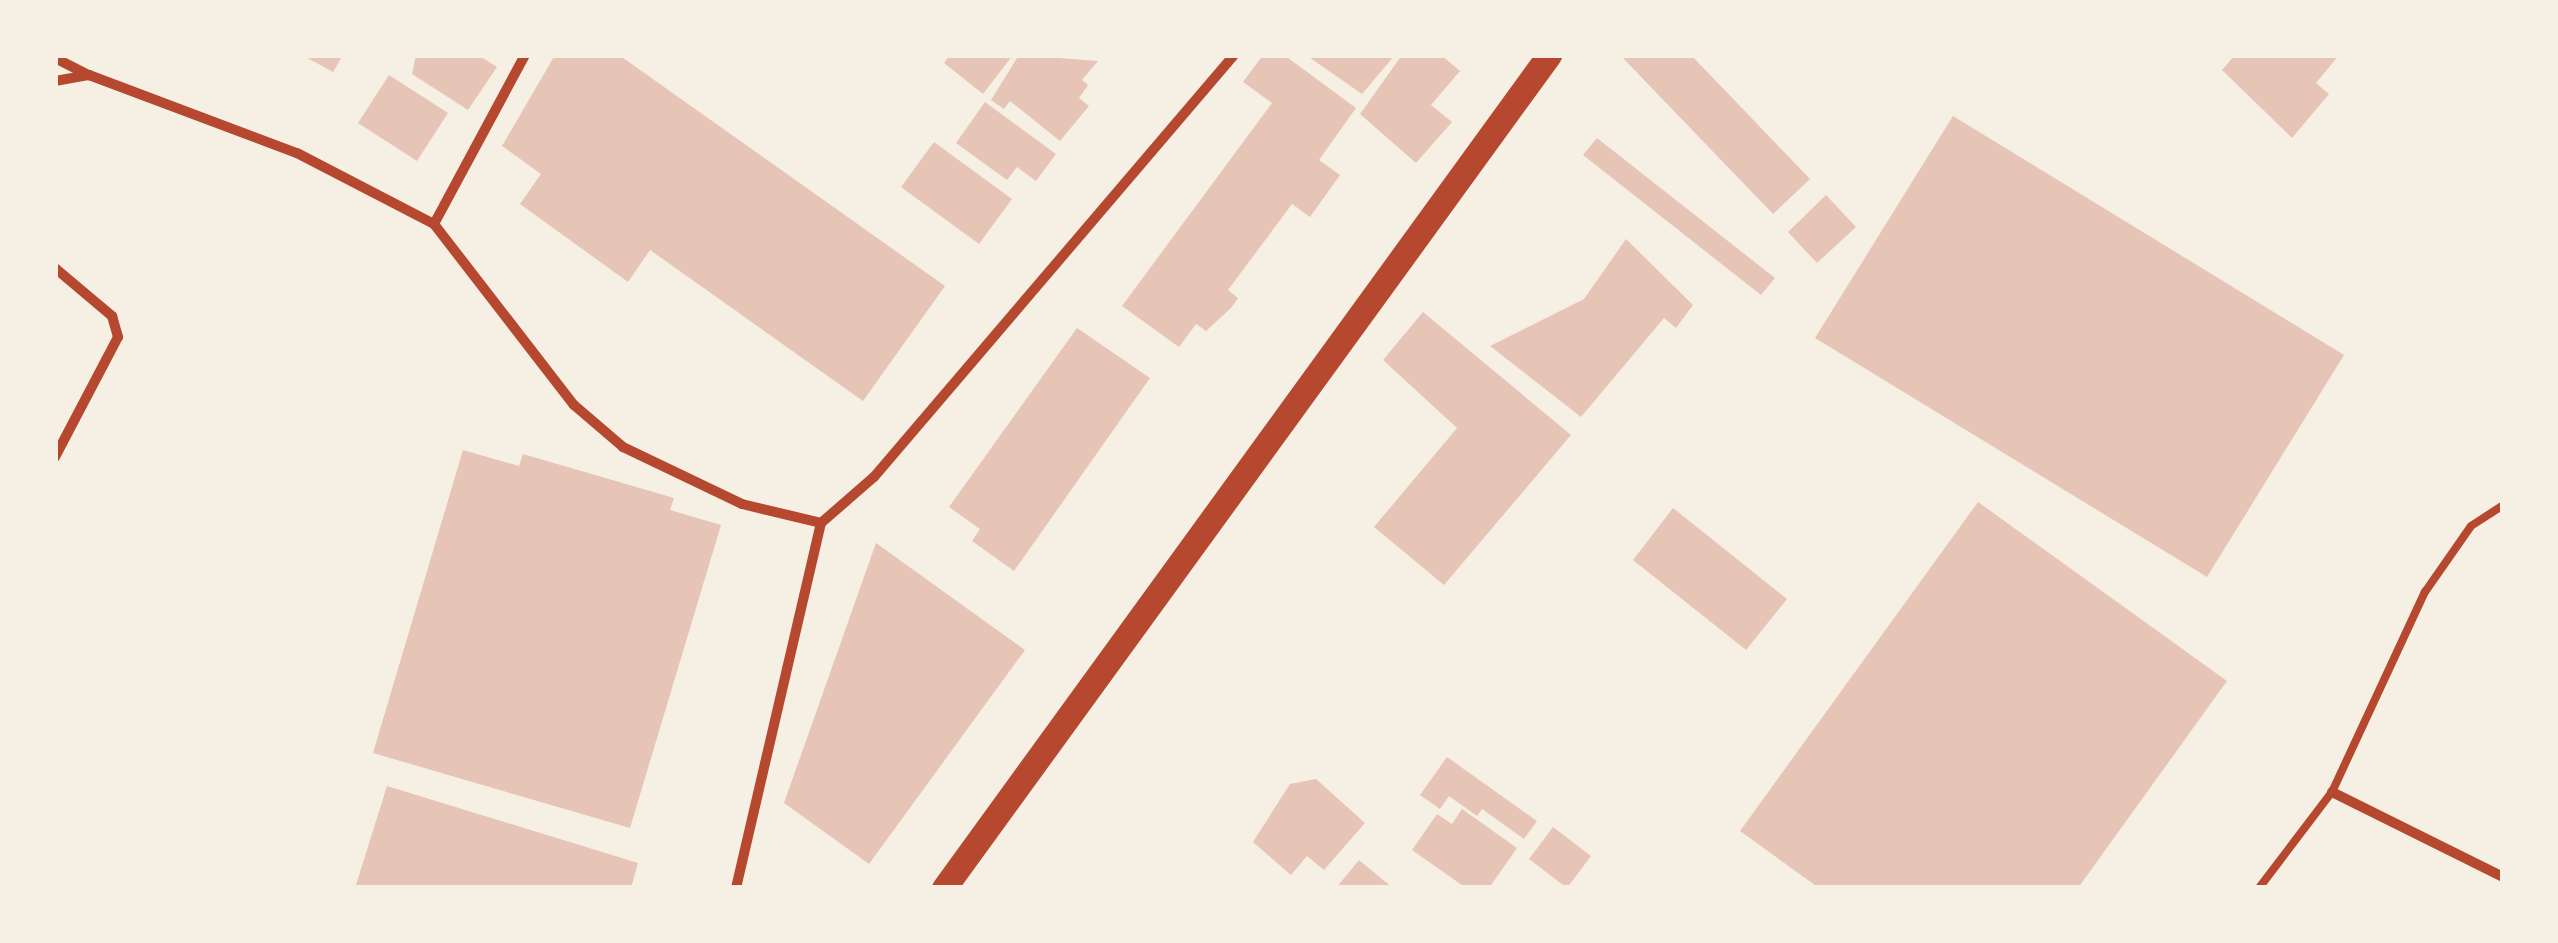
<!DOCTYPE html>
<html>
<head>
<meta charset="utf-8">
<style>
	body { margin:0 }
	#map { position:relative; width:2558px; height:943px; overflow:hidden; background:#f6efe4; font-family:Cabin,sans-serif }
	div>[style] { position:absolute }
	.building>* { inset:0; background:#e6c5b7 }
	.service>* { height:8px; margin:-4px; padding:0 4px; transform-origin:4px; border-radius:4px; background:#b5482f }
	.minor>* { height:10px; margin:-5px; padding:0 5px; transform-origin:5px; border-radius:5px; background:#b5482f }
	.primary>* { height:25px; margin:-12.5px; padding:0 12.5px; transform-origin:12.5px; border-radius:12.5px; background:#b5482f }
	span { translate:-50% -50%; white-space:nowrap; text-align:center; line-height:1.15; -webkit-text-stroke:10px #f6efe4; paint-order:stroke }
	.frame { position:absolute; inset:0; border:58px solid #f6efe4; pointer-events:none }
</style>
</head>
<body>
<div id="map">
	<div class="building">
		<i style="clip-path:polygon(302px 55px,343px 55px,333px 72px)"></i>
		<i style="clip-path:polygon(416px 55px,478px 55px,497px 67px,468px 110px,412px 74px)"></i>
		<i style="clip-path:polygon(555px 55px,619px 55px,945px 286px,863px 401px,650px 250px,628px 282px,520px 204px,541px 174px,502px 146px)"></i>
		<i style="clip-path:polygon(950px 55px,1013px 55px,983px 94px,944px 63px)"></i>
		<i style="clip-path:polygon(1019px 55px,1098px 61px,1082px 80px,1088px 85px,1079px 98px,1089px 106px,1060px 141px,1010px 101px,1004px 109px,991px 100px)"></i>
		<i style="clip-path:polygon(1263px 55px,1284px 55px,1356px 108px,1319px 160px,1340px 175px,1310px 217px,1292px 204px,1228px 290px,1238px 298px,1231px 308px,1206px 331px,1196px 324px,1179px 347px,1122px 306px,1272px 103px,1243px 82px)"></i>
		<i style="clip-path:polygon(1306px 55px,1395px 55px,1362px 94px)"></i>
		<i style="clip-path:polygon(1402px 55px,1441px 55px,1460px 71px,1431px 105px,1452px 122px,1416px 163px,1360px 114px)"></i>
		<i style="clip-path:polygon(1620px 55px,1691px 55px,1810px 179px,1773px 214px)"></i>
		<i style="clip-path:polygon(2235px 55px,2339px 55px,2316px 83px,2329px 94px,2292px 138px,2222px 70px)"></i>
		<i style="clip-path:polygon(389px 75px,448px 113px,417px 161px,358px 123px)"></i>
		<i style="clip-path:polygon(985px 102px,1056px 154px,1036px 181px,1017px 167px,1007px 180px,956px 143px)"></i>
		<i style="clip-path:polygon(1953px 116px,2344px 355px,2207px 577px,1815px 338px)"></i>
		<i style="clip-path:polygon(1597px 138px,1775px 278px,1761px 295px,1583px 155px)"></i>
		<i style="clip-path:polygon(934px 142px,1012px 199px,979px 244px,901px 187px)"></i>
		<i style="clip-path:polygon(1826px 195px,1856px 227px,1817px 263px,1788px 232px)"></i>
		<i style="clip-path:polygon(1626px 239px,1693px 305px,1676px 328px,1664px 318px,1581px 417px,1490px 346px,1584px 299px)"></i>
		<i style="clip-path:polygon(1423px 312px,1571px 435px,1444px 585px,1374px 527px,1457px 428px,1383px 360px)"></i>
		<i style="clip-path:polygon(1077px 328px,1150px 378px,1014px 571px,972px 541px,980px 529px,949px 507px)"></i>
		<i style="clip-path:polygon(463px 450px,519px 466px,523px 454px,674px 498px,670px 510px,721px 525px,630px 828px,373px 753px)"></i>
		<i style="clip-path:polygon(1978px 502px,2227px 681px,2078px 888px,1819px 888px,1740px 831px)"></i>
		<i style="clip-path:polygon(1673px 508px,1787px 599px,1746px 650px,1633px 560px)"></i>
		<i style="clip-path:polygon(876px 543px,1025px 650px,869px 864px,784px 803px)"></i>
		<i style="clip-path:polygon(1447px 757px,1537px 821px,1524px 839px,1482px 809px,1477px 816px,1449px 796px,1440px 809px,1420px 795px)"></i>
		<i style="clip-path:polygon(1316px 779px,1365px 823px,1324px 870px,1307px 856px,1291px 875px,1253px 842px,1290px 784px)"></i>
		<i style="clip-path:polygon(387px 786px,638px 863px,631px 888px,355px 888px)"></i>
		<i style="clip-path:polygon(1462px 809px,1517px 848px,1489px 888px,1466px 888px,1412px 850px,1437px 814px,1452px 824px)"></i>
		<i style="clip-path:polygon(1553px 827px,1591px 856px,1567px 888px,1529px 859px)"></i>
		<i style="clip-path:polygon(1359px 860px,1393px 888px,1336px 888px)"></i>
	</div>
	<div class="service">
		<i style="left:2259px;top:888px;width:121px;rotate:-52.8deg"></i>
		<i style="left:2332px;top:792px;width:221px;rotate:-65.1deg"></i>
		<i style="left:2425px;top:592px;width:80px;rotate:-55.1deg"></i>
		<i style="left:2471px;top:526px;width:38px;rotate:-33deg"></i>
	</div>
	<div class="minor">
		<i style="left:55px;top:58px;width:38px;rotate:27deg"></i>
		<i style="left:55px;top:81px;width:35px;rotate:-10deg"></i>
		<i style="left:89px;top:75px;width:222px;rotate:20.6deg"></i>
		<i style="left:297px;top:153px;width:154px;rotate:27.4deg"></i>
		<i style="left:434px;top:224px;width:229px;rotate:52.3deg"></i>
		<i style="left:574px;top:405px;width:65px;rotate:40.6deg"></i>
		<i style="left:623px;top:447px;width:132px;rotate:25.6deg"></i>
		<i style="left:742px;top:504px;width:81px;rotate:13.5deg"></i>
		<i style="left:434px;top:224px;width:192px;rotate:-61.7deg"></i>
		<i style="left:55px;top:268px;width:75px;rotate:40.1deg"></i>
		<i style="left:112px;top:316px;width:22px;rotate:74deg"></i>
		<i style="left:118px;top:337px;width:136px;rotate:117.7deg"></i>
		<i style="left:2332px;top:792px;width:191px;rotate:26.4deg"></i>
		<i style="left:736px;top:888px;width:375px;rotate:-76.9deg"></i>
		<i style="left:821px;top:523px;width:70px;rotate:-41deg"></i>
		<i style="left:874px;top:477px;width:555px;rotate:-49.53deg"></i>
	</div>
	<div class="primary">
		<i style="left:944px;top:888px;width:1030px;rotate:-54.01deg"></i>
	</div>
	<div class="frame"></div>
</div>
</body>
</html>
